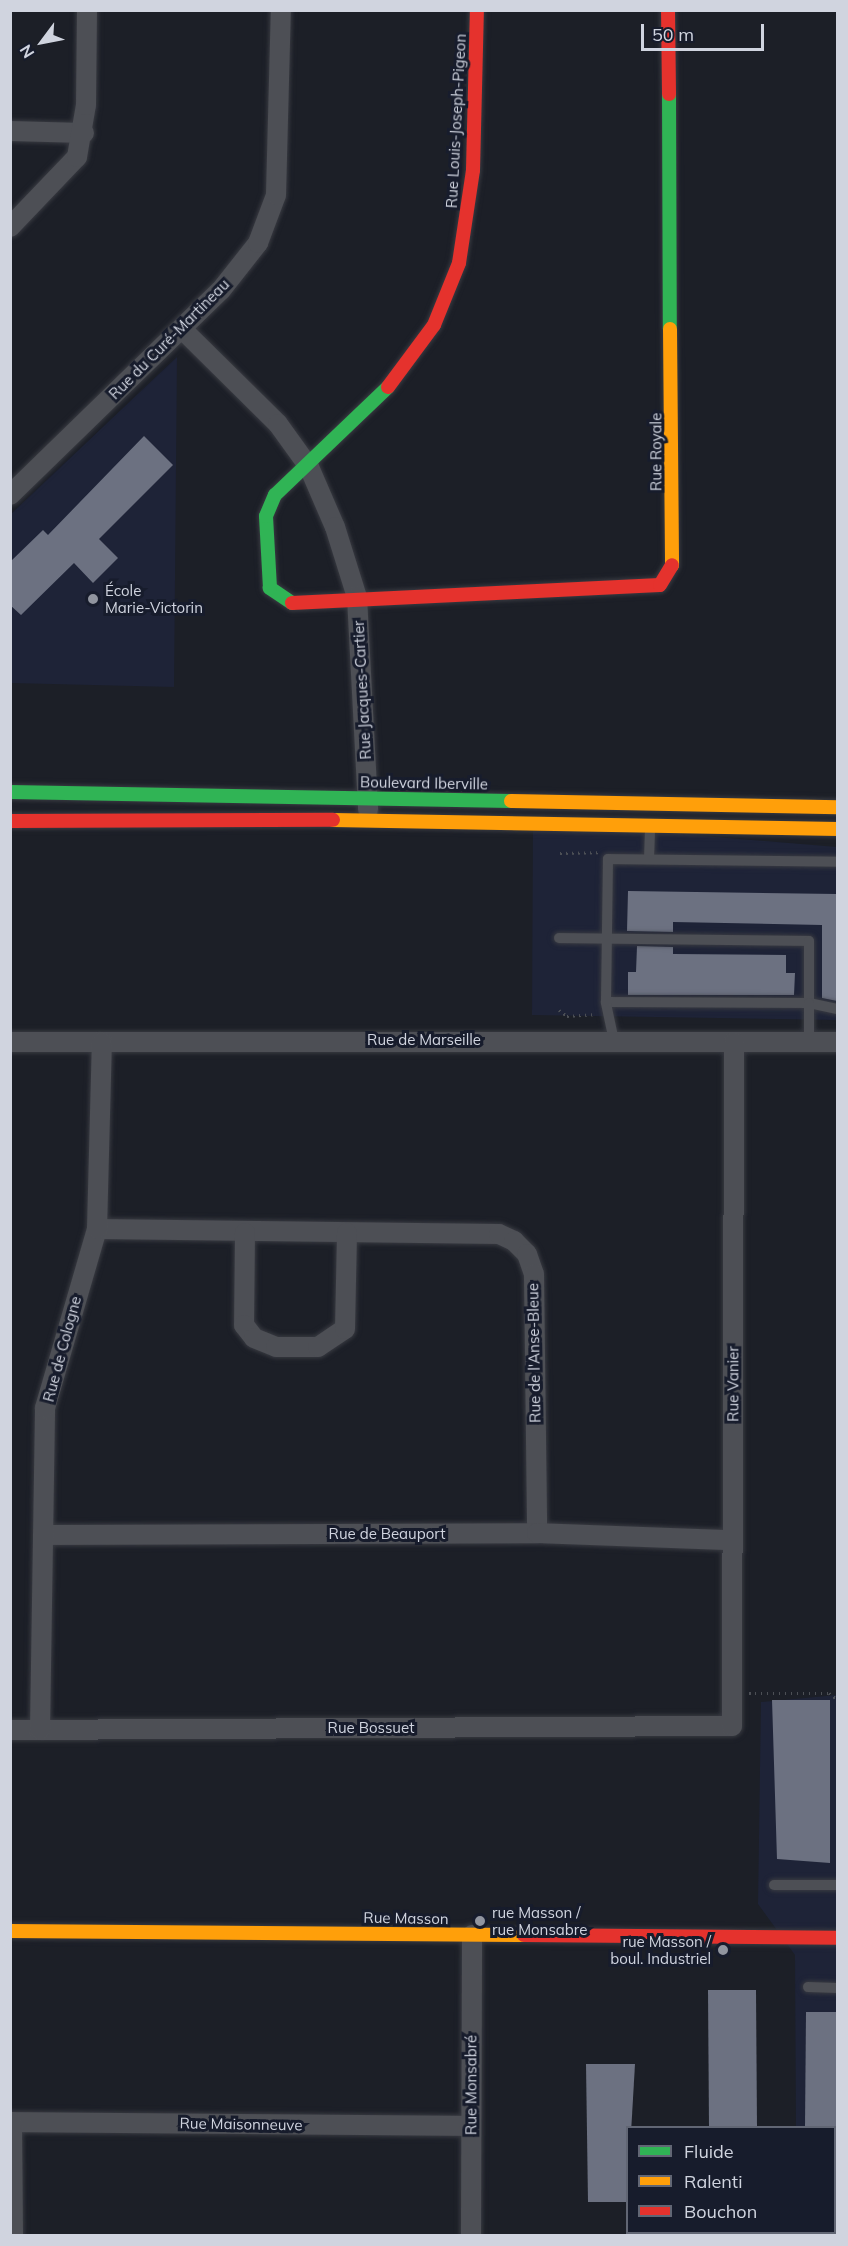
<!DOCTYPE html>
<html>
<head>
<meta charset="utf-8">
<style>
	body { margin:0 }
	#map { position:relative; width:848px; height:2246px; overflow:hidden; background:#1c1f27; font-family:Mulish,sans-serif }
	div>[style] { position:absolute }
	.built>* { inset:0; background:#1e2337 }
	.building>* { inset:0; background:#6c7181 }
	.path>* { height:3px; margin-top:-1.5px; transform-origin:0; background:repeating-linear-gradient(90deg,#4c4f55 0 1.5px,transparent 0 6px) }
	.roads { filter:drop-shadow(0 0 2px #383a41) drop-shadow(0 0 2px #383a41) }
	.lane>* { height:10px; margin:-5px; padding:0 5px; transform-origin:5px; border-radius:5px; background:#4d4f55 }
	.street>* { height:20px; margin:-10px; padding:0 10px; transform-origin:10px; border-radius:10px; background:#4d4f55 }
	.fast>* { height:14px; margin:-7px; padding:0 7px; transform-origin:7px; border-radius:7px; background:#30b455 }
	.slow>* { height:14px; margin:-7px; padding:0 7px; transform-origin:7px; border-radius:7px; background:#ff9f0a }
	.jam>* { height:14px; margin:-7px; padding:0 7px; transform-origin:7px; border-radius:7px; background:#e5322d }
	.dots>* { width:16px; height:16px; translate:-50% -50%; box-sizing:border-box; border:3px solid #171c2c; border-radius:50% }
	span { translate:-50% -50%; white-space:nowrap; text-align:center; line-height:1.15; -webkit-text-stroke:6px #171c2c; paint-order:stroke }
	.street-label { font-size:15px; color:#d0d4df }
	.poi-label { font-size:15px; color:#d0d4df }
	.left { translate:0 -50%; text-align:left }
	.right { translate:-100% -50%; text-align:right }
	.frame { position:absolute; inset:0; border:12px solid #d0d4df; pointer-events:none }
	.legend { position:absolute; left:626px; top:2126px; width:210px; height:108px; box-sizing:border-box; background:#171c2c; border:2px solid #616674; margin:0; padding:8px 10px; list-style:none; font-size:18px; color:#d0d4df }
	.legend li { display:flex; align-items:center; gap:12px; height:30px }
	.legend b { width:30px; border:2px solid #616674 }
	.north { position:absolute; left:12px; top:12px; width:60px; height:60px; -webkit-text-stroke:4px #171c2c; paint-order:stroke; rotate:238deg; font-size:16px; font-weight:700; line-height:24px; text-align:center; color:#d0d4df }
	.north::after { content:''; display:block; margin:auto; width:21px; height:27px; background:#d0d4df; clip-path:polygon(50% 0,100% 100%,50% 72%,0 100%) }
	.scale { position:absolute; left:641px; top:24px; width:123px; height:27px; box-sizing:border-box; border:3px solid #d0d4df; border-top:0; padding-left:8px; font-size:18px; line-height:21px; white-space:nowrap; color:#d0d4df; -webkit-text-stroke:4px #171c2c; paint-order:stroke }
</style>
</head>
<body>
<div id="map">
	<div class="built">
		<i style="clip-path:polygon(177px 357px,174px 687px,11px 683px,11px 514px)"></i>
		<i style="clip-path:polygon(533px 822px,837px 847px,837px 1020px,532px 1015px)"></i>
		<i style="clip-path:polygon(837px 1695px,837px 2235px,797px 2235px,834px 2232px,834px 2128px,796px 2127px,795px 1955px,758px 1904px,761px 1702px)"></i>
	</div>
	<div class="building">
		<i style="clip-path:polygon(144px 436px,173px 465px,99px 539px,118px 558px,93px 583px,74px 563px,21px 615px,10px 605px,10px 562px,43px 530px,48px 535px)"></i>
		<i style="clip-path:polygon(628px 891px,837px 894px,837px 1001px,822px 998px,822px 925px,673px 922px,673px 932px,627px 931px)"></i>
		<i style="clip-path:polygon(637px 946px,673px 947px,673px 954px,786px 955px,786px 973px,795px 973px,794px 995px,628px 995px,628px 972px,636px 972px)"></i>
		<i style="clip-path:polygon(772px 1700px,830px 1700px,830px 1863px,777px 1859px)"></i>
		<i style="clip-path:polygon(708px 1990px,756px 1990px,757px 2127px,709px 2127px)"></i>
		<i style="clip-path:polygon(806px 2012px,837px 2012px,837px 2127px,805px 2127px)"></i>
		<i style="clip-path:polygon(586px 2064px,635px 2064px,627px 2202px,588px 2202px)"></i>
	</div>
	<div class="path">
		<i style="left:560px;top:853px;width:39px;rotate:-1deg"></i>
		<i style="left:559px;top:1010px;width:10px;rotate:37deg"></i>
		<i style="left:567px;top:1016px;width:30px;rotate:-4deg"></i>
		<i style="left:749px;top:1693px;width:80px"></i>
		<i style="left:829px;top:1693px;width:11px;rotate:38deg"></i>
	</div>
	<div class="roads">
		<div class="lane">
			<i style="left:649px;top:859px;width:32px;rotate:-88deg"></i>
			<i style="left:559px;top:938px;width:250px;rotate:0.7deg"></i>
			<i style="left:809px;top:941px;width:62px;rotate:90deg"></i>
			<i style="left:809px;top:1003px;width:30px;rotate:12deg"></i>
			<i style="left:606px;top:1002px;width:203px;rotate:0.3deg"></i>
			<i style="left:809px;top:1003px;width:39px;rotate:90deg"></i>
			<i style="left:614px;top:1041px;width:40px;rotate:-102deg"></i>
			<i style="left:606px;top:1002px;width:143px;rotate:-89.2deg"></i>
			<i style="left:608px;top:859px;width:230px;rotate:0.7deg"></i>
			<i style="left:774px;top:1885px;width:64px"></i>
			<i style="left:808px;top:1987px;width:30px;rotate:2deg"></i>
			<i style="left:834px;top:2168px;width:4px"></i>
		</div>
		<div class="street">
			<i style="left:10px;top:131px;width:74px;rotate:1.5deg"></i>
			<i style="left:10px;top:227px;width:97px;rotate:-46.3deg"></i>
			<i style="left:77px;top:157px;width:53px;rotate:-80.2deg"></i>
			<i style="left:86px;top:105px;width:95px;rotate:-89.4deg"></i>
			<i style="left:182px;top:329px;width:135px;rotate:44.7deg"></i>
			<i style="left:278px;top:424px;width:53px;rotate:54.2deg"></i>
			<i style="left:309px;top:467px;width:65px;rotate:66.6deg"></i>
			<i style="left:335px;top:527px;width:73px;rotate:72.6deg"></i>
			<i style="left:357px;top:597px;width:213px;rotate:87deg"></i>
			<i style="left:10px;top:495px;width:294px;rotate:-44.2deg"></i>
			<i style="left:221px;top:290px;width:60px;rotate:-51.8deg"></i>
			<i style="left:258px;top:243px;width:51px;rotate:-69.4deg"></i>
			<i style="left:276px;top:195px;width:185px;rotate:-88.5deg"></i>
			<i style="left:10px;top:1042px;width:828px"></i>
			<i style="left:97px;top:1229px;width:402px;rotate:0.7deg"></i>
			<i style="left:499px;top:1234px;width:17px;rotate:25deg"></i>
			<i style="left:514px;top:1241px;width:18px;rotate:45deg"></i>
			<i style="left:527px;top:1254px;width:21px;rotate:71deg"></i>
			<i style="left:534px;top:1274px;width:259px;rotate:89.3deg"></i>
			<i style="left:245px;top:1233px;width:92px;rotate:90.6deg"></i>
			<i style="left:244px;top:1325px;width:16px;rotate:52deg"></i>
			<i style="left:254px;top:1338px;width:24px;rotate:22deg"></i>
			<i style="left:276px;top:1347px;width:42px"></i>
			<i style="left:318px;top:1347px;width:32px;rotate:-34deg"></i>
			<i style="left:345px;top:1329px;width:96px;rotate:-88.8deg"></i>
			<i style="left:43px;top:1535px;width:494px;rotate:-0.2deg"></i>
			<i style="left:537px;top:1533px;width:195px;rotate:2.1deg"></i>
			<i style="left:10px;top:1730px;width:722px;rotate:-0.32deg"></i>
			<i style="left:732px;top:1726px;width:684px;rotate:-89.83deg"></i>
			<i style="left:40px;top:1730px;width:322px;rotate:-89.1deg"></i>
			<i style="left:45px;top:1408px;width:186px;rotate:-73.8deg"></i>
			<i style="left:97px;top:1229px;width:187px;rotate:-88.5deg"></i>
			<i style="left:10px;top:2122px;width:461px;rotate:0.5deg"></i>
			<i style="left:12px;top:2122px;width:114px;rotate:89.5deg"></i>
			<i style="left:471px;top:2236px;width:301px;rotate:-89.8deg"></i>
		</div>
		<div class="fast">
			<i style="left:669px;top:94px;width:235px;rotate:89.8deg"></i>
			<i style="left:292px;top:603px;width:27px;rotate:-146deg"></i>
			<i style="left:270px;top:588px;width:72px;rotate:-93.2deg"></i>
			<i style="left:266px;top:516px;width:23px;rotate:-67deg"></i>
			<i style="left:275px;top:495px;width:156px;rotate:-43.7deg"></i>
			<i style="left:10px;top:792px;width:501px;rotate:1.03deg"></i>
		</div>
		<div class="slow">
			<i style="left:670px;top:329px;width:236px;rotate:89.5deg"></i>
			<i style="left:511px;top:801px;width:327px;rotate:1.1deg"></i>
			<i style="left:333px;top:820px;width:505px;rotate:1.02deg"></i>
			<i style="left:10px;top:1931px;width:514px;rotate:0.45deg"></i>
		</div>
		<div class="jam">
			<i style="left:668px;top:10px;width:84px;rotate:89.3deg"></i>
			<i style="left:388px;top:387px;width:77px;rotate:-53.4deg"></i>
			<i style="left:434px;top:325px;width:67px;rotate:-68deg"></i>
			<i style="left:459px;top:263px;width:94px;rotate:-81.4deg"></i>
			<i style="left:473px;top:170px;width:160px;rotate:-88.6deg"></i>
			<i style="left:292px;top:603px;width:368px;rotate:-2.8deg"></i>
			<i style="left:660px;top:585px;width:23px;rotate:-59deg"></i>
			<i style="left:10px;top:821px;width:323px;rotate:-0.2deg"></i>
			<i style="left:524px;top:1935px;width:314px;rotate:0.5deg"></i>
		</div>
	</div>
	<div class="dots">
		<i style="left:93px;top:599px;background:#91959f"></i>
		<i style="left:480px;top:1921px;background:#91959f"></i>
		<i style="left:723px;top:1950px;background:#91959f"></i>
	</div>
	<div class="street-label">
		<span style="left:456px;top:121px;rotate:-87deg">Rue Louis-Joseph-Pigeon</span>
		<span style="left:169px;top:339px;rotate:-45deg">Rue du Curé-Martineau</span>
		<span style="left:656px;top:452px;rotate:-90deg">Rue Royale</span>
		<span style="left:362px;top:690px;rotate:-93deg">Rue Jacques-Cartier</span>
		<span style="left:424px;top:783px;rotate:1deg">Boulevard Iberville</span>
		<span style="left:424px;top:1040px">Rue de Marseille</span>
		<span style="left:62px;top:1349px;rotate:-75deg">Rue de Cologne</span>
		<span style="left:534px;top:1353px;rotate:-91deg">Rue de l'Anse-Bleue</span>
		<span style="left:733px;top:1384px;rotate:-90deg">Rue Vanier</span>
		<span style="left:387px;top:1534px">Rue de Beauport</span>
		<span style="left:371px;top:1728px">Rue Bossuet</span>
		<span style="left:406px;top:1918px;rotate:1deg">Rue Masson</span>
		<span style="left:471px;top:2085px;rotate:-90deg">Rue Monsabré</span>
		<span style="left:241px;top:2124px;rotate:1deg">Rue Maisonneuve</span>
	</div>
	<div class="poi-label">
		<span class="left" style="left:105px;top:599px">École<br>Marie-Victorin</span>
		<span class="left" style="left:492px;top:1921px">rue Masson /<br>rue Monsabre</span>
		<span class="right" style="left:711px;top:1950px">rue Masson /<br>boul. Industriel</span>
	</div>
	<div class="frame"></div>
	<ul class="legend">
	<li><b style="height:8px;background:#30b455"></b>Fluide</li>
	<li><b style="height:8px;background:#ff9f0a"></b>Ralenti</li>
	<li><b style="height:8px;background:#e5322d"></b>Bouchon</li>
	</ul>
	<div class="north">N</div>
	<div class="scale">50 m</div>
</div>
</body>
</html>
